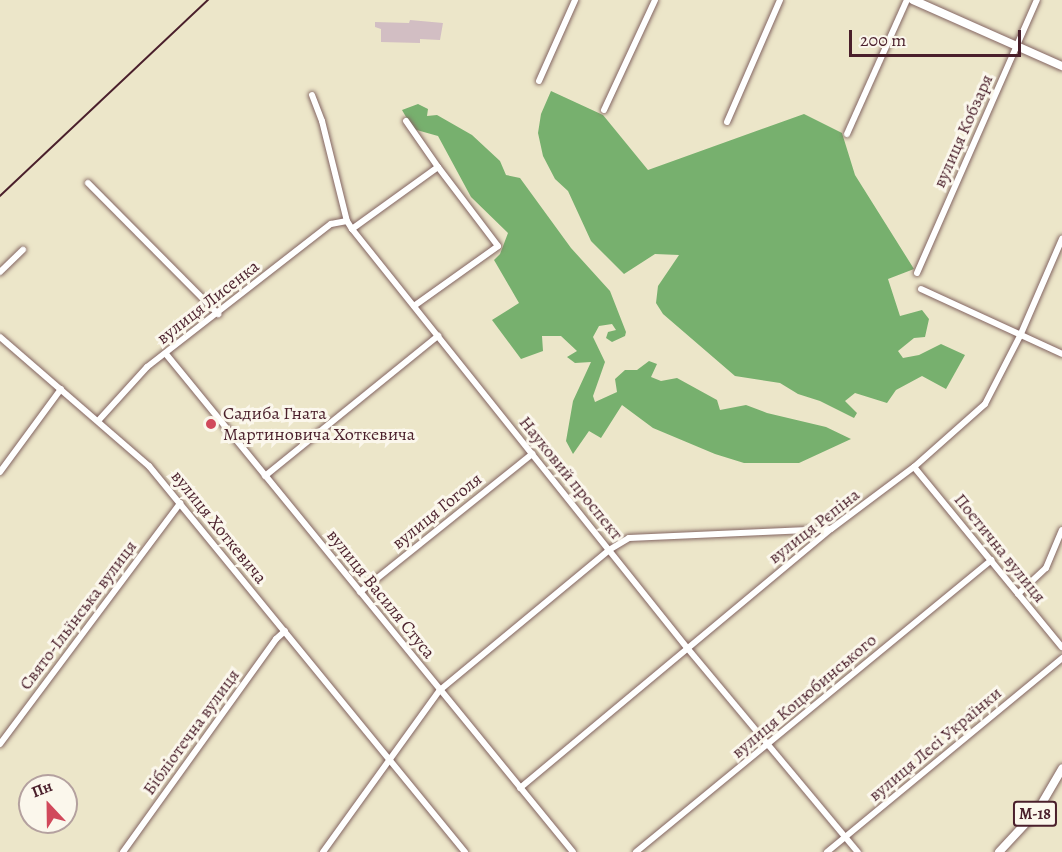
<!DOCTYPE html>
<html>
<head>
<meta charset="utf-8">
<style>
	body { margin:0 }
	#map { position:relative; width:1062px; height:852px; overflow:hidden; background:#ece6c9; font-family:Alegreya,serif }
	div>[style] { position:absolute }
	.industrial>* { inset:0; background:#d2bec3 }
	.forest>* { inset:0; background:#77b06e }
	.roads { filter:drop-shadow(0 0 2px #836562) drop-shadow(0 0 2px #836562) }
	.minor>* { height:6px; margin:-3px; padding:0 3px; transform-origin:3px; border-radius:3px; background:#fff }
	.highway>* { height:8px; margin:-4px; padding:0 4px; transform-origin:4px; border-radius:4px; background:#fff }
	.rail>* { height:1.5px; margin:-0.75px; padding:0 0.75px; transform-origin:0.75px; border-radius:0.75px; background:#4a1f2b }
	.dots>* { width:16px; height:16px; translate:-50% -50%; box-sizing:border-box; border:3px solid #fbf7ec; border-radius:50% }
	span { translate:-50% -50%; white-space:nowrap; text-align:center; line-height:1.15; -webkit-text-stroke:6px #fbf7ec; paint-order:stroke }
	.shield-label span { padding:2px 4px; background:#fbf7ec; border:2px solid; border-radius:4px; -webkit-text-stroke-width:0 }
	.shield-label { font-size:16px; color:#4a1f2b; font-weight:700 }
	.street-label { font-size:18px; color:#4a1f2b }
	.poi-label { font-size:18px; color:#4a1f2b }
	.left { translate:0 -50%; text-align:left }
	.north { position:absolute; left:18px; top:774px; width:60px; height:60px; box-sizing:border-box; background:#fbf7ec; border:2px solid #b4a19f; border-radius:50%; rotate:338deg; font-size:16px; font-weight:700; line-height:24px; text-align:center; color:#4a1f2b }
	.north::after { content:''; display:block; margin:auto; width:21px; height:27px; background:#d1495b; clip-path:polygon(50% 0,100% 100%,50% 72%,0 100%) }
	.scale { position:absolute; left:849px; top:30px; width:172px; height:27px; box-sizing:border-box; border:3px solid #4a1f2b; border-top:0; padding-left:8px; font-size:18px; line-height:21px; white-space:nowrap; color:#4a1f2b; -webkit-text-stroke:4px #fbf7ec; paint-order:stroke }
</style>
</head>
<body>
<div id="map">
	<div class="industrial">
		<i style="clip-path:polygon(410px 20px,443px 23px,440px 40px,420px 39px,420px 43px,381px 42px,381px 29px,375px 27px,375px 22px,409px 23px)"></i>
	</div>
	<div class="forest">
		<i style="clip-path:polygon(551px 91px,603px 115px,648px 170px,804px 114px,842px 133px,855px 175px,914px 269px,888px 279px,900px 316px,922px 310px,929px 319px,925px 337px,914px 338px,898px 351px,903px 358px,919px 355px,941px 344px,965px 355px,946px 389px,922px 376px,896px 390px,887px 403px,855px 393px,845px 401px,857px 413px,854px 418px,820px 401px,798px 394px,780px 383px,735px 376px,663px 314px,656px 303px,658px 286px,679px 255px,655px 254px,624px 274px,591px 241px,568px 191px,555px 179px,543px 156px,538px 133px,541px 114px)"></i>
		<i style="clip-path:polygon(418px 104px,428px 109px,427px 116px,437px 115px,472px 135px,500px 161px,506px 175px,520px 178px,571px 248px,610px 291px,626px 332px,625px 336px,612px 342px,606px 338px,608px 332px,616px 330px,612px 324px,599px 326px,593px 337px,605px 362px,593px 396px,595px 402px,617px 392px,615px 379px,625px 370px,637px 370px,649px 361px,657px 364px,651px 377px,661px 381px,677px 378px,717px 400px,720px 410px,746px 405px,767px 413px,826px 427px,851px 439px,799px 463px,744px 463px,715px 454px,653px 428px,622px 405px,601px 438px,589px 431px,573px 454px,566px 441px,573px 401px,591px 362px,575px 363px,567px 357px,577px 351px,561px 336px,542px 336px,543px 351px,521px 359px,492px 320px,519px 303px,494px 260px,500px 254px,508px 233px,471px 197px,438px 136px,413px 129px,402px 110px)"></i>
	</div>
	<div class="roads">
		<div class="minor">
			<i style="left:539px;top:81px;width:89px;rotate:-66deg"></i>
			<i style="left:312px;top:95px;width:28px;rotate:69deg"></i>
			<i style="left:322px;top:121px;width:103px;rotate:76deg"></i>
			<i style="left:347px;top:221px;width:9px;rotate:58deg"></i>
			<i style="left:352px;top:229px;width:538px;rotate:51.34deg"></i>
			<i style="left:688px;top:649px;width:265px;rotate:50.1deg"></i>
			<i style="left:604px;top:110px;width:121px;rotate:-65.1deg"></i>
			<i style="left:727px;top:122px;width:133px;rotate:-66.5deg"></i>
			<i style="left:847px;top:134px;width:147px;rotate:-65.9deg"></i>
			<i style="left:88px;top:183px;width:185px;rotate:45.2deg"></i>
			<i style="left:352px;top:229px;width:106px;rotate:-35.8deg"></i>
			<i style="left:438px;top:167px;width:56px;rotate:-124.8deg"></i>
			<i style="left:0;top:272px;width:32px;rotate:-44deg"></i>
			<i style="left:917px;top:273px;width:298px;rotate:-66.3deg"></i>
			<i style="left:921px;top:289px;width:155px;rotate:24.7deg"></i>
			<i style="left:414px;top:306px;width:103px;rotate:-35.5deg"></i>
			<i style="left:498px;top:246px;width:99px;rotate:-127.2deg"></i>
			<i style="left:0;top:337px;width:197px;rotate:40.9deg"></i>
			<i style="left:149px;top:466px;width:499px;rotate:50.7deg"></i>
			<i style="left:166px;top:354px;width:643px;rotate:50.74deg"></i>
			<i style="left:98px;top:421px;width:73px;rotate:-47.8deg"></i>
			<i style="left:147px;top:367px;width:233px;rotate:-37.9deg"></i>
			<i style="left:331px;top:224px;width:16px;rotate:-11deg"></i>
			<i style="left:914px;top:467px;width:233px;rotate:50.6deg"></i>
			<i style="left:0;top:472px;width:103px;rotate:-53.7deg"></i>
			<i style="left:265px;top:476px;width:223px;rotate:-39deg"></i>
			<i style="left:360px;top:592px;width:221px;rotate:-38.7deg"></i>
			<i style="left:1018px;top:594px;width:38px;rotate:-43deg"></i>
			<i style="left:1046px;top:568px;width:41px;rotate:-67.2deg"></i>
			<i style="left:0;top:744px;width:301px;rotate:-53.2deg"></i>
			<i style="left:520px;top:788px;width:405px;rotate:-39.8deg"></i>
			<i style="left:831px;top:529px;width:104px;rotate:-36.8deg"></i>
			<i style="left:914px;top:467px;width:95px;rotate:-41.6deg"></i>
			<i style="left:985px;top:404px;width:76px;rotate:-62.8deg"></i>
			<i style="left:1020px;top:336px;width:106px;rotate:-66.6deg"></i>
			<i style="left:123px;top:852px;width:262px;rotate:-54.3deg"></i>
			<i style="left:276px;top:639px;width:12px;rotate:-42deg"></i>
			<i style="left:323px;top:852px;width:200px;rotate:-54.2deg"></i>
			<i style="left:440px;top:690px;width:219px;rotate:-39.6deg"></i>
			<i style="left:609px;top:550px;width:23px;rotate:-31deg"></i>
			<i style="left:629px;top:538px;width:201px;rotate:-2.6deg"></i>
			<i style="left:636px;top:852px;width:460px;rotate:-39.4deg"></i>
			<i style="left:827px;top:852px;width:305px;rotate:-39.5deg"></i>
		</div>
		<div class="highway">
			<i style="left:913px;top:0;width:163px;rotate:23.9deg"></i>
			<i style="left:999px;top:852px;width:57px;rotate:-47.1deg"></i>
			<i style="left:1038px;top:810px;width:48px;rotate:-59.7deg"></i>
		</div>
	</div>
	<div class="rail">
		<i style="left:0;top:196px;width:286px;rotate:-43.3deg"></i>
	</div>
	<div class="dots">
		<i style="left:211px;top:424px;background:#d1495b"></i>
	</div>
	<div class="shield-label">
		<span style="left:1035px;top:814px">М-18</span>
	</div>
	<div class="street-label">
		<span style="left:963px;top:131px;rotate:-66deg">вулиця Кобзаря</span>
		<span style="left:208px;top:302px;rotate:-38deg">вулиця Лисенка</span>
		<span style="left:571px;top:478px;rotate:51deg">Науковий проспект</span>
		<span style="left:437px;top:511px;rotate:-39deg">вулиця Гоголя</span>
		<span style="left:814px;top:526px;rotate:-38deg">вулиця Рєпіна</span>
		<span style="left:219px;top:527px;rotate:51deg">вулиця Хоткевича</span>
		<span style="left:1000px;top:548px;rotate:51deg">Поетична вулиця</span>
		<span style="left:381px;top:594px;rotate:51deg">вулиця Василя Стуса</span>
		<span style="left:78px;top:615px;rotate:-53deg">Свято-Ільїнська вулиця</span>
		<span style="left:804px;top:696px;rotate:-40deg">вулиця Коцюбинського</span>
		<span style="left:191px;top:732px;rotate:-54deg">Бібліотечна вулиця</span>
		<span style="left:935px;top:744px;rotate:-40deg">вулиця Лесі Українки</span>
	</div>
	<div class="poi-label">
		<span class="left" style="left:223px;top:424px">Садиба Гната<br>Мартиновича Хоткевича</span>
	</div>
	<div class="north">Пн</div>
	<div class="scale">200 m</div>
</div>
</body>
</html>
